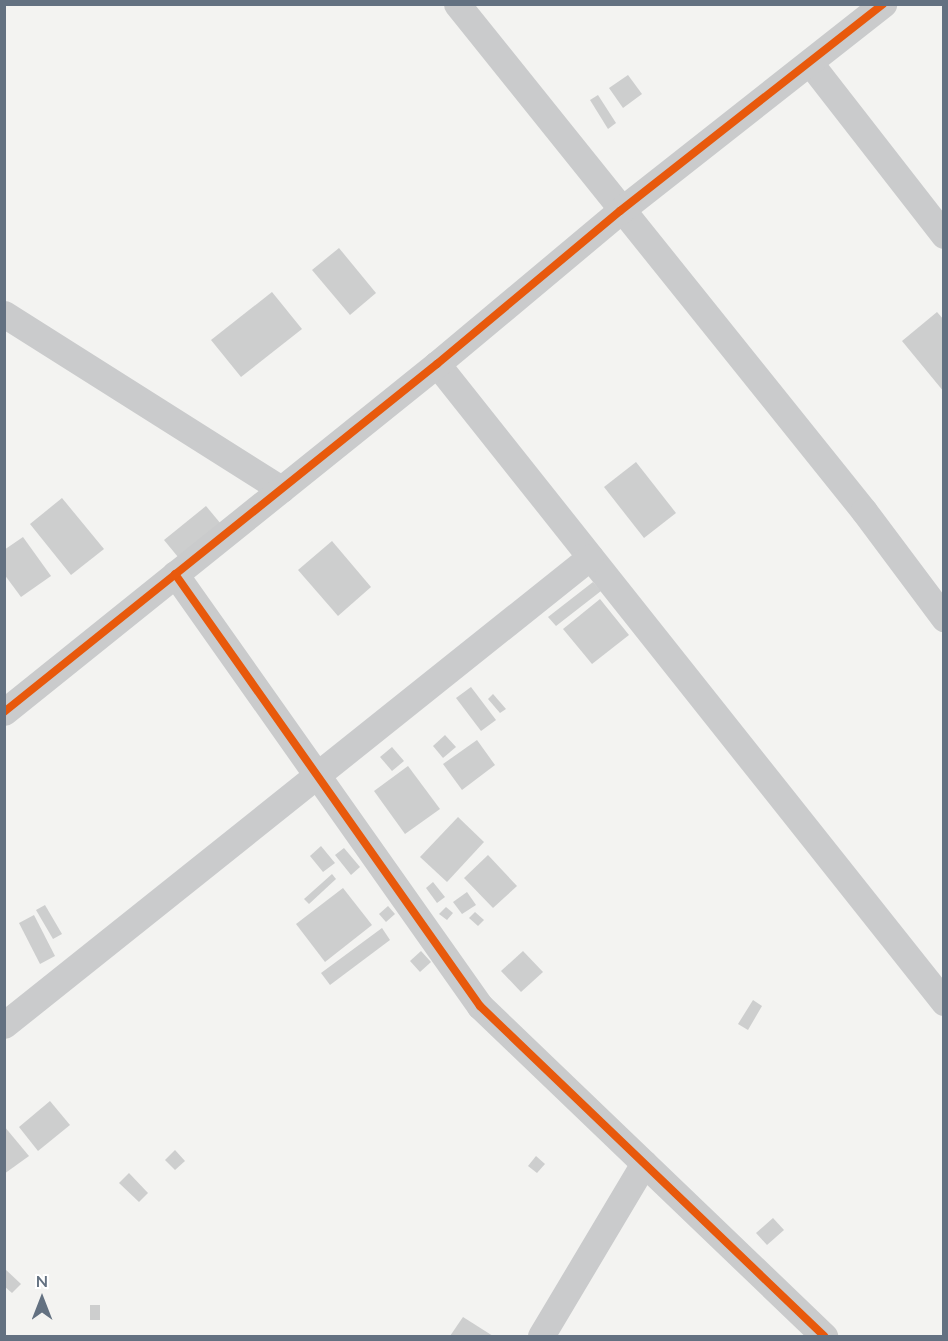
<!DOCTYPE html>
<html>
<head>
<meta charset="utf-8">
<style>
	body { margin:0 }
	#map { position:relative; width:948px; height:1341px; overflow:hidden; background:#f3f3f1; font-family:Lato,sans-serif }
	div>[style] { position:absolute }
	.building>* { inset:0; background:#cdcece }
	.street>* { height:27px; margin:-13.5px; padding:0 13.5px; transform-origin:13.5px; border-radius:13.5px; background:#cacbcc }
	.cycleway>* { height:8px; margin:-4px; padding:0 4px; transform-origin:4px; border-radius:4px; background:#e8590c }
	span { translate:-50% -50%; white-space:nowrap; text-align:center; line-height:1.15; -webkit-text-stroke:6px #fff; paint-order:stroke }
	.frame { position:absolute; inset:0; border:6px solid #637181; pointer-events:none }
	.north { position:absolute; left:12px; top:1269px; width:60px; height:60px; -webkit-text-stroke:4px #fff; paint-order:stroke; rotate:0deg; font-size:16px; font-weight:700; line-height:24px; text-align:center; color:#637181 }
	.north::after { content:''; display:block; margin:auto; width:21px; height:27px; background:#637181; clip-path:polygon(50% 0,100% 100%,50% 72%,0 100%) }
</style>
</head>
<body>
<div id="map">
	<div class="building">
		<i style="clip-path:polygon(628px 75px,642px 94px,623px 108px,609px 88px)"></i>
		<i style="clip-path:polygon(598px 95px,616px 123px,608px 129px,590px 100px)"></i>
		<i style="clip-path:polygon(339px 248px,376px 293px,350px 315px,312px 270px)"></i>
		<i style="clip-path:polygon(272px 292px,302px 329px,241px 377px,211px 340px)"></i>
		<i style="clip-path:polygon(937px 312px,944px 320px,944px 392px,902px 341px)"></i>
		<i style="clip-path:polygon(636px 462px,676px 513px,644px 538px,604px 487px)"></i>
		<i style="clip-path:polygon(62px 498px,104px 549px,71px 575px,30px 524px)"></i>
		<i style="clip-path:polygon(206px 506px,221px 524px,178px 557px,164px 540px)"></i>
		<i style="clip-path:polygon(23px 537px,51px 576px,21px 597px,4px 574px,4px 550px)"></i>
		<i style="clip-path:polygon(332px 541px,371px 587px,338px 616px,298px 570px)"></i>
		<i style="clip-path:polygon(593px 582px,601px 591px,556px 626px,548px 617px)"></i>
		<i style="clip-path:polygon(600px 599px,629px 635px,592px 664px,563px 629px)"></i>
		<i style="clip-path:polygon(471px 687px,496px 720px,481px 731px,456px 698px)"></i>
		<i style="clip-path:polygon(493px 694px,506px 709px,500px 713px,488px 699px)"></i>
		<i style="clip-path:polygon(445px 735px,456px 747px,443px 758px,433px 746px)"></i>
		<i style="clip-path:polygon(477px 740px,495px 765px,462px 790px,443px 764px)"></i>
		<i style="clip-path:polygon(392px 747px,404px 761px,392px 771px,380px 757px)"></i>
		<i style="clip-path:polygon(408px 766px,440px 809px,405px 834px,374px 791px)"></i>
		<i style="clip-path:polygon(458px 817px,484px 842px,447px 882px,420px 857px)"></i>
		<i style="clip-path:polygon(321px 846px,335px 863px,323px 872px,310px 856px)"></i>
		<i style="clip-path:polygon(344px 848px,360px 867px,351px 875px,335px 855px)"></i>
		<i style="clip-path:polygon(488px 855px,517px 886px,493px 908px,464px 878px)"></i>
		<i style="clip-path:polygon(332px 874px,336px 879px,309px 904px,304px 899px)"></i>
		<i style="clip-path:polygon(433px 882px,445px 897px,437px 903px,426px 888px)"></i>
		<i style="clip-path:polygon(343px 888px,372px 925px,325px 962px,296px 924px)"></i>
		<i style="clip-path:polygon(467px 892px,476px 905px,462px 914px,453px 902px)"></i>
		<i style="clip-path:polygon(45px 905px,62px 934px,53px 939px,36px 910px)"></i>
		<i style="clip-path:polygon(388px 906px,395px 914px,386px 922px,379px 914px)"></i>
		<i style="clip-path:polygon(446px 907px,453px 913px,447px 920px,439px 914px)"></i>
		<i style="clip-path:polygon(475px 912px,484px 920px,478px 926px,469px 918px)"></i>
		<i style="clip-path:polygon(34px 915px,55px 956px,40px 964px,19px 923px)"></i>
		<i style="clip-path:polygon(382px 928px,390px 940px,330px 985px,321px 973px)"></i>
		<i style="clip-path:polygon(421px 951px,431px 962px,420px 972px,410px 961px)"></i>
		<i style="clip-path:polygon(523px 951px,543px 972px,521px 992px,501px 971px)"></i>
		<i style="clip-path:polygon(753px 1000px,762px 1006px,748px 1030px,738px 1024px)"></i>
		<i style="clip-path:polygon(50px 1101px,70px 1125px,38px 1151px,19px 1127px)"></i>
		<i style="clip-path:polygon(4px 1126px,29px 1156px,4px 1174px)"></i>
		<i style="clip-path:polygon(175px 1150px,185px 1161px,175px 1170px,165px 1160px)"></i>
		<i style="clip-path:polygon(536px 1156px,545px 1164px,537px 1173px,528px 1166px)"></i>
		<i style="clip-path:polygon(129px 1173px,148px 1193px,139px 1202px,119px 1183px)"></i>
		<i style="clip-path:polygon(773px 1218px,784px 1230px,767px 1245px,756px 1233px)"></i>
		<i style="clip-path:polygon(4px 1268px,21px 1284px,12px 1293px,4px 1286px)"></i>
		<i style="clip-path:polygon(90px 1305px,100px 1305px,100px 1320px,90px 1320px)"></i>
		<i style="clip-path:polygon(463px 1317px,493px 1336px,450px 1336px)"></i>
	</div>
	<div class="street">
		<i style="left:457px;top:4px;width:650px;rotate:51.24deg"></i>
		<i style="left:864px;top:511px;width:134px;rotate:53.2deg"></i>
		<i style="left:810px;top:63px;width:218px;rotate:52.1deg"></i>
		<i style="left:4px;top:314px;width:328px;rotate:32.3deg"></i>
		<i style="left:437px;top:364px;width:815px;rotate:51.53deg"></i>
		<i style="left:175px;top:574px;width:529px;rotate:54.78deg"></i>
		<i style="left:480px;top:1006px;width:477px;rotate:43.8deg"></i>
		<i style="left:4px;top:712px;width:556px;rotate:-38.79deg"></i>
		<i style="left:437px;top:364px;width:239px;rotate:-39.9deg"></i>
		<i style="left:620px;top:211px;width:335px;rotate:-38.2deg"></i>
		<i style="left:4px;top:1025px;width:750px;rotate:-38.61deg"></i>
		<i style="left:541px;top:1336px;width:201px;rotate:-59.2deg"></i>
	</div>
	<div class="cycleway">
		<i style="left:175px;top:574px;width:529px;rotate:54.78deg"></i>
		<i style="left:480px;top:1006px;width:477px;rotate:43.8deg"></i>
		<i style="left:4px;top:712px;width:556px;rotate:-38.79deg"></i>
		<i style="left:437px;top:364px;width:239px;rotate:-39.9deg"></i>
		<i style="left:620px;top:211px;width:335px;rotate:-38.2deg"></i>
	</div>
	<div class="frame"></div>
	<div class="north">N</div>
</div>
</body>
</html>
